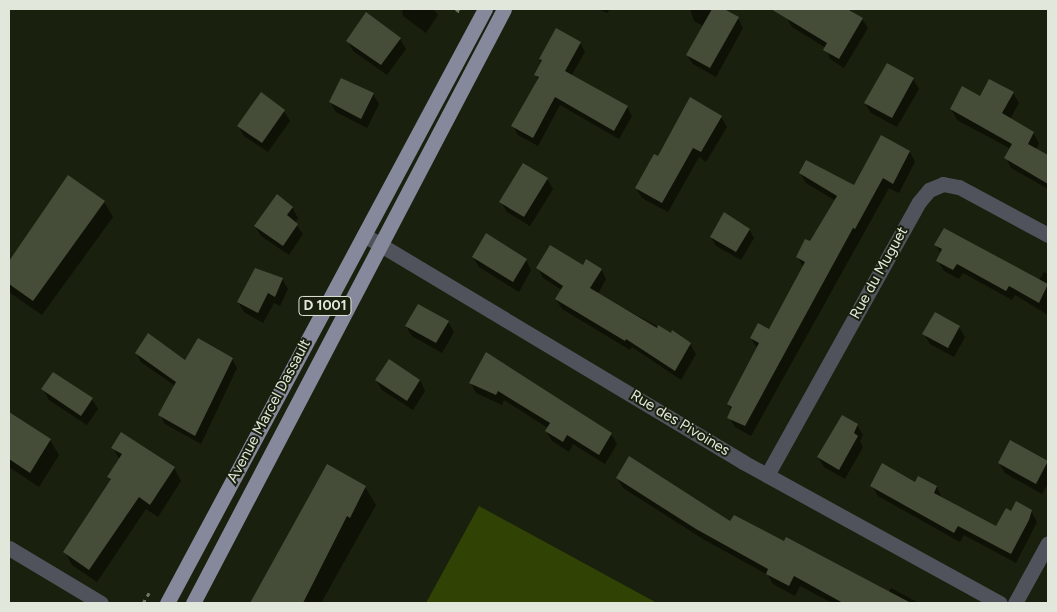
<!DOCTYPE html>
<html>
<head>
<meta charset="utf-8">
<style>
	body { margin:0 }
	#map { position:relative; width:1057px; height:612px; overflow:hidden; background:#19200d; font-family:Figtree,sans-serif }
	div>[style] { position:absolute }
	.green>* { inset:0; background:#304204 }
	.shadow>* { inset:0; background:#0007 }
	.building>* { inset:0; background:#454d38 }
	.path>* { height:3px; margin-top:-1.5px; transform-origin:0; background:repeating-linear-gradient(90deg,#707666 0 4px,transparent 0 8px) }
	.street>* { height:15px; margin:-7.5px; padding:0 7.5px; transform-origin:7.5px; border-radius:7.5px; background:#51535c }
	.primary>* { height:15px; margin:-7.5px; padding:0 7.5px; transform-origin:7.5px; border-radius:7.5px; background:#86899c }
	span { translate:-50% -50%; white-space:nowrap; text-align:center; line-height:1.15; -webkit-text-stroke:4px #19200d; paint-order:stroke }
	.shield-label span { padding:1px 4px; background:#19200d; border:1px solid; border-radius:4px; -webkit-text-stroke-width:0 }
	.shield-label { font-size:14px; color:#e2e7db; font-weight:700 }
	.street-label { font-size:15px; color:#e2e7db }
	.frame { position:absolute; inset:0; border:10px solid #e2e7db; pointer-events:none }
</style>
</head>
<body>
<div id="map">
	<div class="green">
		<i style="clip-path:polygon(479px 506px,657px 603px,426px 603px)"></i>
	</div>
	<div class="shadow">
		<i style="clip-path:polygon(402px 9px,433px 9px,438px 15px,426px 33px,403px 16px)"></i>
		<i style="clip-path:polygon(598px 9px,610px 9px,607px 13px)"></i>
		<i style="clip-path:polygon(690px 9px,721px 9px,738px 18px,743px 28px,716px 77px,693px 64px,687px 55px,703px 26px,694px 21px)"></i>
		<i style="clip-path:polygon(793px 9px,828px 9px,833px 12px,835px 9px,845px 9px,862px 19px,868px 28px,844px 68px,830px 59px,826px 48px,792px 27px,787px 18px)"></i>
		<i style="clip-path:polygon(400px 39px,406px 49px,387px 75px,353px 51px,348px 41px)"></i>
		<i style="clip-path:polygon(580px 43px,585px 52px,571px 76px,627px 107px,632px 116px,619px 139px,560px 105px,538px 146px,518px 135px,513px 126px,538px 80px,536px 75px,541px 59px)"></i>
		<i style="clip-path:polygon(913px 79px,919px 89px,897px 127px,871px 113px,865px 103px)"></i>
		<i style="clip-path:polygon(1013px 93px,1019px 103px,1010px 119px,1033px 133px,1039px 143px,1036px 150px,1048px 157px,1048px 189px,1011px 168px,1006px 158px,1011px 149px,957px 120px,951px 109px,980px 98px)"></i>
		<i style="clip-path:polygon(373px 94px,379px 104px,367px 128px,336px 112px,330px 102px)"></i>
		<i style="clip-path:polygon(284px 111px,290px 121px,268px 152px,244px 136px,238px 126px)"></i>
		<i style="clip-path:polygon(721px 117px,727px 127px,706px 162px,699px 157px,668px 212px,642px 198px,636px 188px,658px 157px)"></i>
		<i style="clip-path:polygon(882px 137px,910px 152px,915px 162px,899px 193px,889px 188px,751px 436px,735px 427px,729px 417px,732px 411px,728px 404px,757px 348px,751px 338px,770px 330px,803px 267px,798px 257px,810px 243px,836px 201px,806px 183px,800px 173px,854px 187px)"></i>
		<i style="clip-path:polygon(68px 177px,104px 202px,113px 217px,42px 315px,9px 292px,9px 261px)"></i>
		<i style="clip-path:polygon(547px 179px,553px 189px,530px 226px,507px 212px,501px 202px)"></i>
		<i style="clip-path:polygon(292px 207px,298px 218px,295px 223px,303px 234px,289px 255px,261px 236px,255px 226px)"></i>
		<i style="clip-path:polygon(749px 229px,754px 238px,741px 260px,716px 246px,711px 237px)"></i>
		<i style="clip-path:polygon(936px 245px,1039px 280px,1044px 272px,1048px 274px,1048px 315px,1015px 295px,1012px 300px,963px 273px,959px 279px,944px 271px,938px 261px,941px 254px)"></i>
		<i style="clip-path:polygon(473px 257px,526px 260px,531px 270px,519px 292px,479px 267px)"></i>
		<i style="clip-path:polygon(583px 266px,601px 269px,606px 279px,598px 294px,690px 344px,696px 354px,681px 380px,632px 347px,630px 350px,562px 309px,556px 299px,562px 290px,543px 278px,538px 268px)"></i>
		<i style="clip-path:polygon(282px 279px,288px 289px,280px 306px,274px 303px,263px 323px,244px 312px,238px 302px)"></i>
		<i style="clip-path:polygon(448px 322px,454px 332px,442px 353px,412px 336px,406px 326px)"></i>
		<i style="clip-path:polygon(959px 327px,965px 337px,954px 357px,930px 344px,924px 334px)"></i>
		<i style="clip-path:polygon(136px 353px,186px 362px,232px 359px,237px 368px,201px 444px,165px 424px,160px 415px,175px 386px,141px 362px)"></i>
		<i style="clip-path:polygon(487px 354px,611px 434px,617px 444px,605px 464px,573px 444px,569px 452px,552px 441px,546px 431px,548px 428px,504px 400px,502px 405px,476px 393px,471px 383px)"></i>
		<i style="clip-path:polygon(376px 380px,420px 380px,425px 391px,413px 410px,382px 390px)"></i>
		<i style="clip-path:polygon(43px 389px,92px 399px,98px 409px,87px 425px,49px 400px)"></i>
		<i style="clip-path:polygon(9px 413px,50px 440px,59px 455px,39px 487px,9px 467px)"></i>
		<i style="clip-path:polygon(857px 425px,863px 435px,860px 441px,863px 447px,845px 479px,824px 467px,818px 457px)"></i>
		<i style="clip-path:polygon(1011px 441px,1048px 462px,1048px 484px,1042px 494px,1005px 473px,999px 463px)"></i>
		<i style="clip-path:polygon(113px 448px,174px 468px,181px 481px,158px 517px,146px 509px,97px 582px,72px 565px,65px 552px,111px 481px,109px 477px,120px 460px)"></i>
		<i style="clip-path:polygon(327px 466px,365px 487px,376px 505px,321px 603px,252px 603px)"></i>
		<i style="clip-path:polygon(617px 478px,731px 523px,735px 517px,889px 592px,891px 588px,919px 603px,832px 603px,800px 586px,795px 596px,773px 584px,768px 575px,703px 539px,623px 488px)"></i>
		<i style="clip-path:polygon(919px 478px,937px 487px,942px 498px,996px 528px,1012px 513px,1031px 511px,1037px 522px,1016px 563px,964px 535px,960px 542px,878px 496px,872px 486px,916px 484px)"></i>
	</div>
	<div class="building">
		<i style="clip-path:polygon(712px 9px,724px 9px,739px 17px,710px 68px,686px 55px)"></i>
		<i style="clip-path:polygon(771px 9px,847px 9px,863px 18px,839px 59px,823px 50px,827px 43px)"></i>
		<i style="clip-path:polygon(366px 12px,401px 38px,381px 65px,346px 41px)"></i>
		<i style="clip-path:polygon(556px 28px,581px 42px,565px 71px,628px 106px,614px 131px,555px 97px,533px 138px,511px 126px,539px 77px,534px 75px,542px 60px,539px 59px)"></i>
		<i style="clip-path:polygon(887px 63px,914px 78px,892px 118px,864px 103px)"></i>
		<i style="clip-path:polygon(341px 78px,374px 93px,361px 119px,329px 102px)"></i>
		<i style="clip-path:polygon(989px 79px,1014px 92px,1002px 113px,1034px 132px,1028px 144px,1048px 155px,1048px 184px,1004px 158px,1012px 144px,950px 109px,962px 86px,980px 96px)"></i>
		<i style="clip-path:polygon(261px 92px,285px 110px,262px 143px,237px 126px)"></i>
		<i style="clip-path:polygon(690px 97px,722px 116px,701px 152px,693px 148px,662px 203px,635px 188px,654px 154px,658px 156px)"></i>
		<i style="clip-path:polygon(881px 135px,910px 151px,893px 184px,883px 178px,855px 229px,853px 228px,745px 426px,727px 418px,732px 407px,727px 404px,759px 343px,750px 338px,758px 323px,769px 329px,805px 262px,796px 257px,805px 239px,810px 241px,837px 196px,799px 173px,806px 160px,854px 185px)"></i>
		<i style="clip-path:polygon(523px 163px,548px 178px,524px 217px,499px 202px)"></i>
		<i style="clip-path:polygon(68px 175px,105px 201px,33px 301px,9px 284px,9px 261px)"></i>
		<i style="clip-path:polygon(277px 194px,293px 207px,287px 215px,298px 224px,283px 246px,254px 226px)"></i>
		<i style="clip-path:polygon(724px 212px,750px 229px,736px 252px,710px 237px)"></i>
		<i style="clip-path:polygon(944px 228px,1048px 284px,1039px 303px,1009px 286px,1006px 291px,957px 264px,953px 270px,936px 261px,942px 249px,934px 245px)"></i>
		<i style="clip-path:polygon(486px 233px,527px 259px,513px 282px,472px 257px)"></i>
		<i style="clip-path:polygon(550px 245px,583px 265px,586px 259px,602px 269px,590px 288px,657px 328px,658px 325px,671px 333px,672px 330px,691px 343px,675px 371px,626px 339px,625px 341px,555px 299px,563px 286px,536px 268px)"></i>
		<i style="clip-path:polygon(255px 268px,283px 278px,275px 297px,268px 293px,258px 313px,237px 302px)"></i>
		<i style="clip-path:polygon(418px 304px,449px 321px,436px 343px,405px 326px)"></i>
		<i style="clip-path:polygon(935px 312px,960px 326px,948px 348px,922px 334px)"></i>
		<i style="clip-path:polygon(148px 333px,185px 360px,198px 338px,233px 358px,195px 436px,158px 415px,176px 382px,135px 353px)"></i>
		<i style="clip-path:polygon(486px 352px,612px 433px,599px 455px,567px 435px,563px 442px,545px 431px,550px 423px,498px 391px,496px 395px,469px 383px)"></i>
		<i style="clip-path:polygon(389px 359px,420px 380px,407px 401px,375px 380px)"></i>
		<i style="clip-path:polygon(53px 372px,93px 398px,81px 416px,41px 389px)"></i>
		<i style="clip-path:polygon(9px 412px,51px 439px,30px 473px,9px 459px)"></i>
		<i style="clip-path:polygon(842px 415px,858px 424px,854px 433px,858px 436px,839px 470px,817px 457px)"></i>
		<i style="clip-path:polygon(121px 432px,175px 467px,150px 505px,139px 497px,89px 570px,63px 552px,111px 479px,107px 477px,122px 454px,111px 448px)"></i>
		<i style="clip-path:polygon(1010px 440px,1048px 461px,1036px 484px,998px 463px)"></i>
		<i style="clip-path:polygon(629px 456px,730px 521px,734px 515px,784px 541px,786px 537px,911px 603px,843px 603px,794px 576px,789px 586px,766px 574px,768px 569px,696px 529px,616px 478px)"></i>
		<i style="clip-path:polygon(882px 463px,915px 482px,918px 476px,937px 486px,934px 493px,996px 526px,1006px 508px,1011px 511px,1016px 501px,1032px 510px,1029px 520px,1011px 554px,958px 526px,954px 533px,870px 486px)"></i>
		<i style="clip-path:polygon(327px 464px,366px 486px,350px 518px,347px 516px,303px 603px,250px 603px)"></i>
	</div>
	<div class="path">
		<i style="left:456px;top:9px;width:7px;rotate:34deg"></i>
		<i style="left:143px;top:603px;width:12px;rotate:-59deg"></i>
	</div>
	<div class="street">
		<i style="left:364px;top:235px;width:442px;rotate:30.9deg"></i>
		<i style="left:743px;top:462px;width:293px;rotate:28.8deg"></i>
		<i style="left:767px;top:475px;width:312px;rotate:-60.9deg"></i>
		<i style="left:919px;top:202px;width:16px;rotate:-50deg"></i>
		<i style="left:929px;top:190px;width:15px;rotate:-23deg"></i>
		<i style="left:943px;top:184px;width:16px;rotate:11deg"></i>
		<i style="left:959px;top:187px;width:101px;rotate:28.3deg"></i>
		<i style="left:9px;top:548px;width:107px;rotate:30.9deg"></i>
		<i style="left:1015px;top:603px;width:68px;rotate:-61.2deg"></i>
	</div>
	<div class="primary">
		<i style="left:167px;top:603px;width:674px;rotate:-61.84deg"></i>
		<i style="left:193px;top:603px;width:670px;rotate:-62.36deg"></i>
	</div>
	<div class="shield-label">
		<span style="left:325px;top:306px">D 1001</span>
	</div>
	<div class="street-label">
		<span style="left:879px;top:273px;rotate:-61deg">Rue du Muguet</span>
		<span style="left:269px;top:411px;rotate:-62deg">Avenue Marcel Dassault</span>
		<span style="left:680px;top:423px;rotate:31deg">Rue des Pivoines</span>
	</div>
	<div class="frame"></div>
</div>
</body>
</html>
